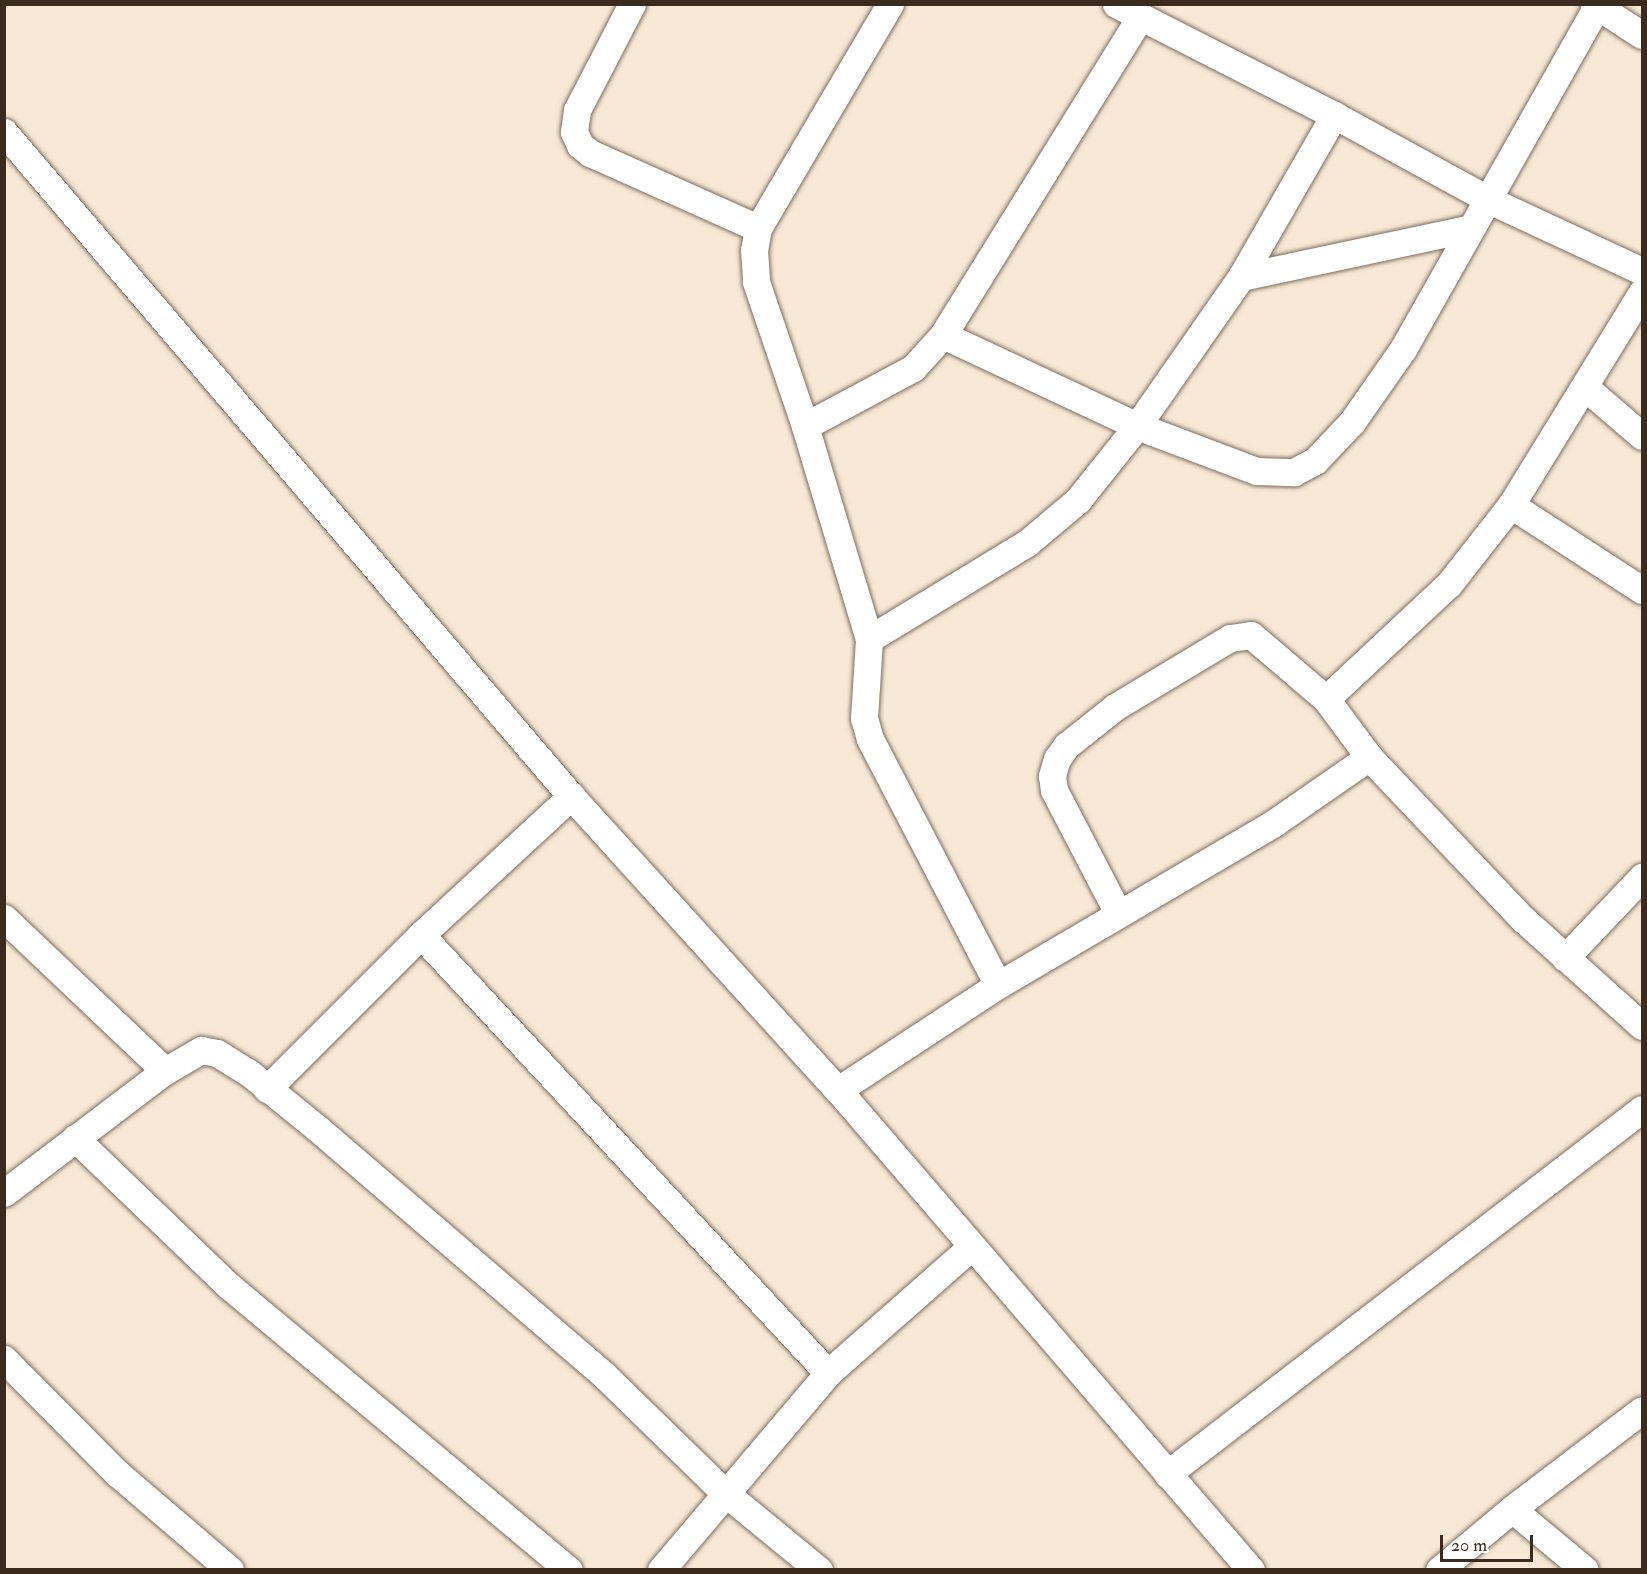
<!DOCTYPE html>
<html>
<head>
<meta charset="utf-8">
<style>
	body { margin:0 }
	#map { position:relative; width:1647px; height:1574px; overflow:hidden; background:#f8e9d6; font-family:"IM FELL Double Pica",serif }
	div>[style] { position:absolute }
	.roads { filter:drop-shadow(0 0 2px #7d6d5e) drop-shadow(0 0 2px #7d6d5e) }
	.minor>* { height:27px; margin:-13.5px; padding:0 13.5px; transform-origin:13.5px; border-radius:13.5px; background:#fff }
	span { translate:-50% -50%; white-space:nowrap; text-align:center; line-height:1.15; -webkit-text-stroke:6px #fff; paint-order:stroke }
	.frame { position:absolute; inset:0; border:6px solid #3b2a1e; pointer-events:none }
	.scale { position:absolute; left:1440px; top:1535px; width:93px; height:27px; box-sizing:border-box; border:3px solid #3b2a1e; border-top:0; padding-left:8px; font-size:18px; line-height:21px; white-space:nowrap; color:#3b2a1e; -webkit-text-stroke:4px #fff; paint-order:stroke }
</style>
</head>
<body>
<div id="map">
	<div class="roads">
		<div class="minor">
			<i style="left:632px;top:4px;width:119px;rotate:117.4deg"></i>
			<i style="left:577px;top:110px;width:22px;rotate:98deg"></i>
			<i style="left:574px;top:132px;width:14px;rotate:65deg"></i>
			<i style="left:580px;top:145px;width:13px;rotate:39deg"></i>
			<i style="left:590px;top:153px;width:184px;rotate:24.1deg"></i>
			<i style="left:890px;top:4px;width:260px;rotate:120.5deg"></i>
			<i style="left:758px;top:228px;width:22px;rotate:100deg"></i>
			<i style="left:754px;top:250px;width:32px;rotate:86deg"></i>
			<i style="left:756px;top:282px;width:152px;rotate:71.2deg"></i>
			<i style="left:805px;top:426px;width:222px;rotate:73.3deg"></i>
			<i style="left:869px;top:639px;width:79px;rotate:93.6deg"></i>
			<i style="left:864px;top:718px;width:22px;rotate:74deg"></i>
			<i style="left:870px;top:739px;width:277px;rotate:62.5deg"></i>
			<i style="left:1116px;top:4px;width:245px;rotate:27deg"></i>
			<i style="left:1334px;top:115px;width:177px;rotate:28.7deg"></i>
			<i style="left:1489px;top:200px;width:169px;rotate:24.9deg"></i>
			<i style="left:1594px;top:4px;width:57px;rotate:32.9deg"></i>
			<i style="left:4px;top:132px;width:873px;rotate:49.51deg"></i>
			<i style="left:571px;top:796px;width:397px;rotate:47.8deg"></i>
			<i style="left:838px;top:1090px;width:633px;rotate:49.29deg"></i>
			<i style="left:1241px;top:277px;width:235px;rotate:-12deg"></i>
			<i style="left:943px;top:335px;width:214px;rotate:25.1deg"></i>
			<i style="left:1137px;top:426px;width:128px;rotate:20.6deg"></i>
			<i style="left:1257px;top:471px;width:37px;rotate:2deg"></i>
			<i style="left:1294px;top:472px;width:24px;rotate:-28deg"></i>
			<i style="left:1315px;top:461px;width:54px;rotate:-46.5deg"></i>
			<i style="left:1352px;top:422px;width:89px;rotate:-55.1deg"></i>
			<i style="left:1403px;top:349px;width:396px;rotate:-60.5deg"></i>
			<i style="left:1585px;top:387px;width:75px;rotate:40.7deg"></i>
			<i style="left:805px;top:426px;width:123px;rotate:-28.2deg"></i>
			<i style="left:913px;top:368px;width:45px;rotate:-47.7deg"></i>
			<i style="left:943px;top:335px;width:374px;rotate:-58.2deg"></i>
			<i style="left:1511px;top:505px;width:156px;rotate:33deg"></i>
			<i style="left:869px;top:639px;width:185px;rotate:-31.3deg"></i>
			<i style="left:1027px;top:543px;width:67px;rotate:-40.1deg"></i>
			<i style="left:1078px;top:500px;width:95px;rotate:-51.4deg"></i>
			<i style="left:1137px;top:426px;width:182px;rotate:-55.1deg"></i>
			<i style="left:1241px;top:277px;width:187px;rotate:-60.1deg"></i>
			<i style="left:1326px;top:699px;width:168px;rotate:-43.1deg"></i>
			<i style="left:1449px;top:584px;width:100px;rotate:-51.9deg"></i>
			<i style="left:1511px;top:505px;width:250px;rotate:-58.4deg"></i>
			<i style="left:1118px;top:913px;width:139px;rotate:-117.5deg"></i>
			<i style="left:1054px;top:790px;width:14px;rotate:-98deg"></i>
			<i style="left:1052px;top:776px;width:18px;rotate:-74deg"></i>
			<i style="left:1057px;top:759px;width:16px;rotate:-55deg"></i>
			<i style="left:1066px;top:746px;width:63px;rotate:-38.5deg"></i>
			<i style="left:1115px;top:707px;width:134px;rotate:-31deg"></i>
			<i style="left:1230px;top:638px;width:21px;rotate:-8deg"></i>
			<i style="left:1251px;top:635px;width:99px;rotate:40.5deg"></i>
			<i style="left:1326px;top:699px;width:72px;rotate:53.4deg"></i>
			<i style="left:1369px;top:757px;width:224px;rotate:46.5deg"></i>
			<i style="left:1523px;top:919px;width:160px;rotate:42deg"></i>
			<i style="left:4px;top:918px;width:222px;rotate:43.5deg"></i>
			<i style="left:421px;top:935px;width:598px;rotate:47.1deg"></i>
			<i style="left:1565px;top:958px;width:112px;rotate:-46.5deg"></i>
			<i style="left:267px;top:1089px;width:218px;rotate:-45deg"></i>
			<i style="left:421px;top:935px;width:205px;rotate:-42.8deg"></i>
			<i style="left:838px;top:1090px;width:191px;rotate:-33.3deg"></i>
			<i style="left:998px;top:985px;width:320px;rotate:-30.4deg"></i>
			<i style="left:1274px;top:823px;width:116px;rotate:-34.8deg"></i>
			<i style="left:75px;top:1138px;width:214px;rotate:43.9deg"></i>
			<i style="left:229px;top:1286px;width:443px;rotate:39.9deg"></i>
			<i style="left:4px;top:1193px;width:202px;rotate:-37.2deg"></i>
			<i style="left:165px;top:1071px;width:42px;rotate:-30.3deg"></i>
			<i style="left:201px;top:1050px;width:16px;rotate:11deg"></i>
			<i style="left:217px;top:1053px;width:36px;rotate:32deg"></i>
			<i style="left:248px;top:1072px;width:89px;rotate:39.1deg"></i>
			<i style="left:317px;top:1128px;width:379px;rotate:40.7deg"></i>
			<i style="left:604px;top:1375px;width:168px;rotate:44.3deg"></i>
			<i style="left:724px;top:1492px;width:123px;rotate:39.4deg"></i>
			<i style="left:4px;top:1359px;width:161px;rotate:45.3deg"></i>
			<i style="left:117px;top:1473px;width:149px;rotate:40.6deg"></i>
			<i style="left:1167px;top:1474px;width:599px;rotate:-37.54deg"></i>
			<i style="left:1512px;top:1509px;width:95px;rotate:39.9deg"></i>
			<i style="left:661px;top:1570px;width:258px;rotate:-49.7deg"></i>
			<i style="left:828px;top:1373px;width:189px;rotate:-41.4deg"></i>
			<i style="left:1439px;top:1570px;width:95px;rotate:-39.9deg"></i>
			<i style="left:1512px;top:1509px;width:163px;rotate:-37.3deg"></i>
		</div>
	</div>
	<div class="frame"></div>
	<div class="scale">20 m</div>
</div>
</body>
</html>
